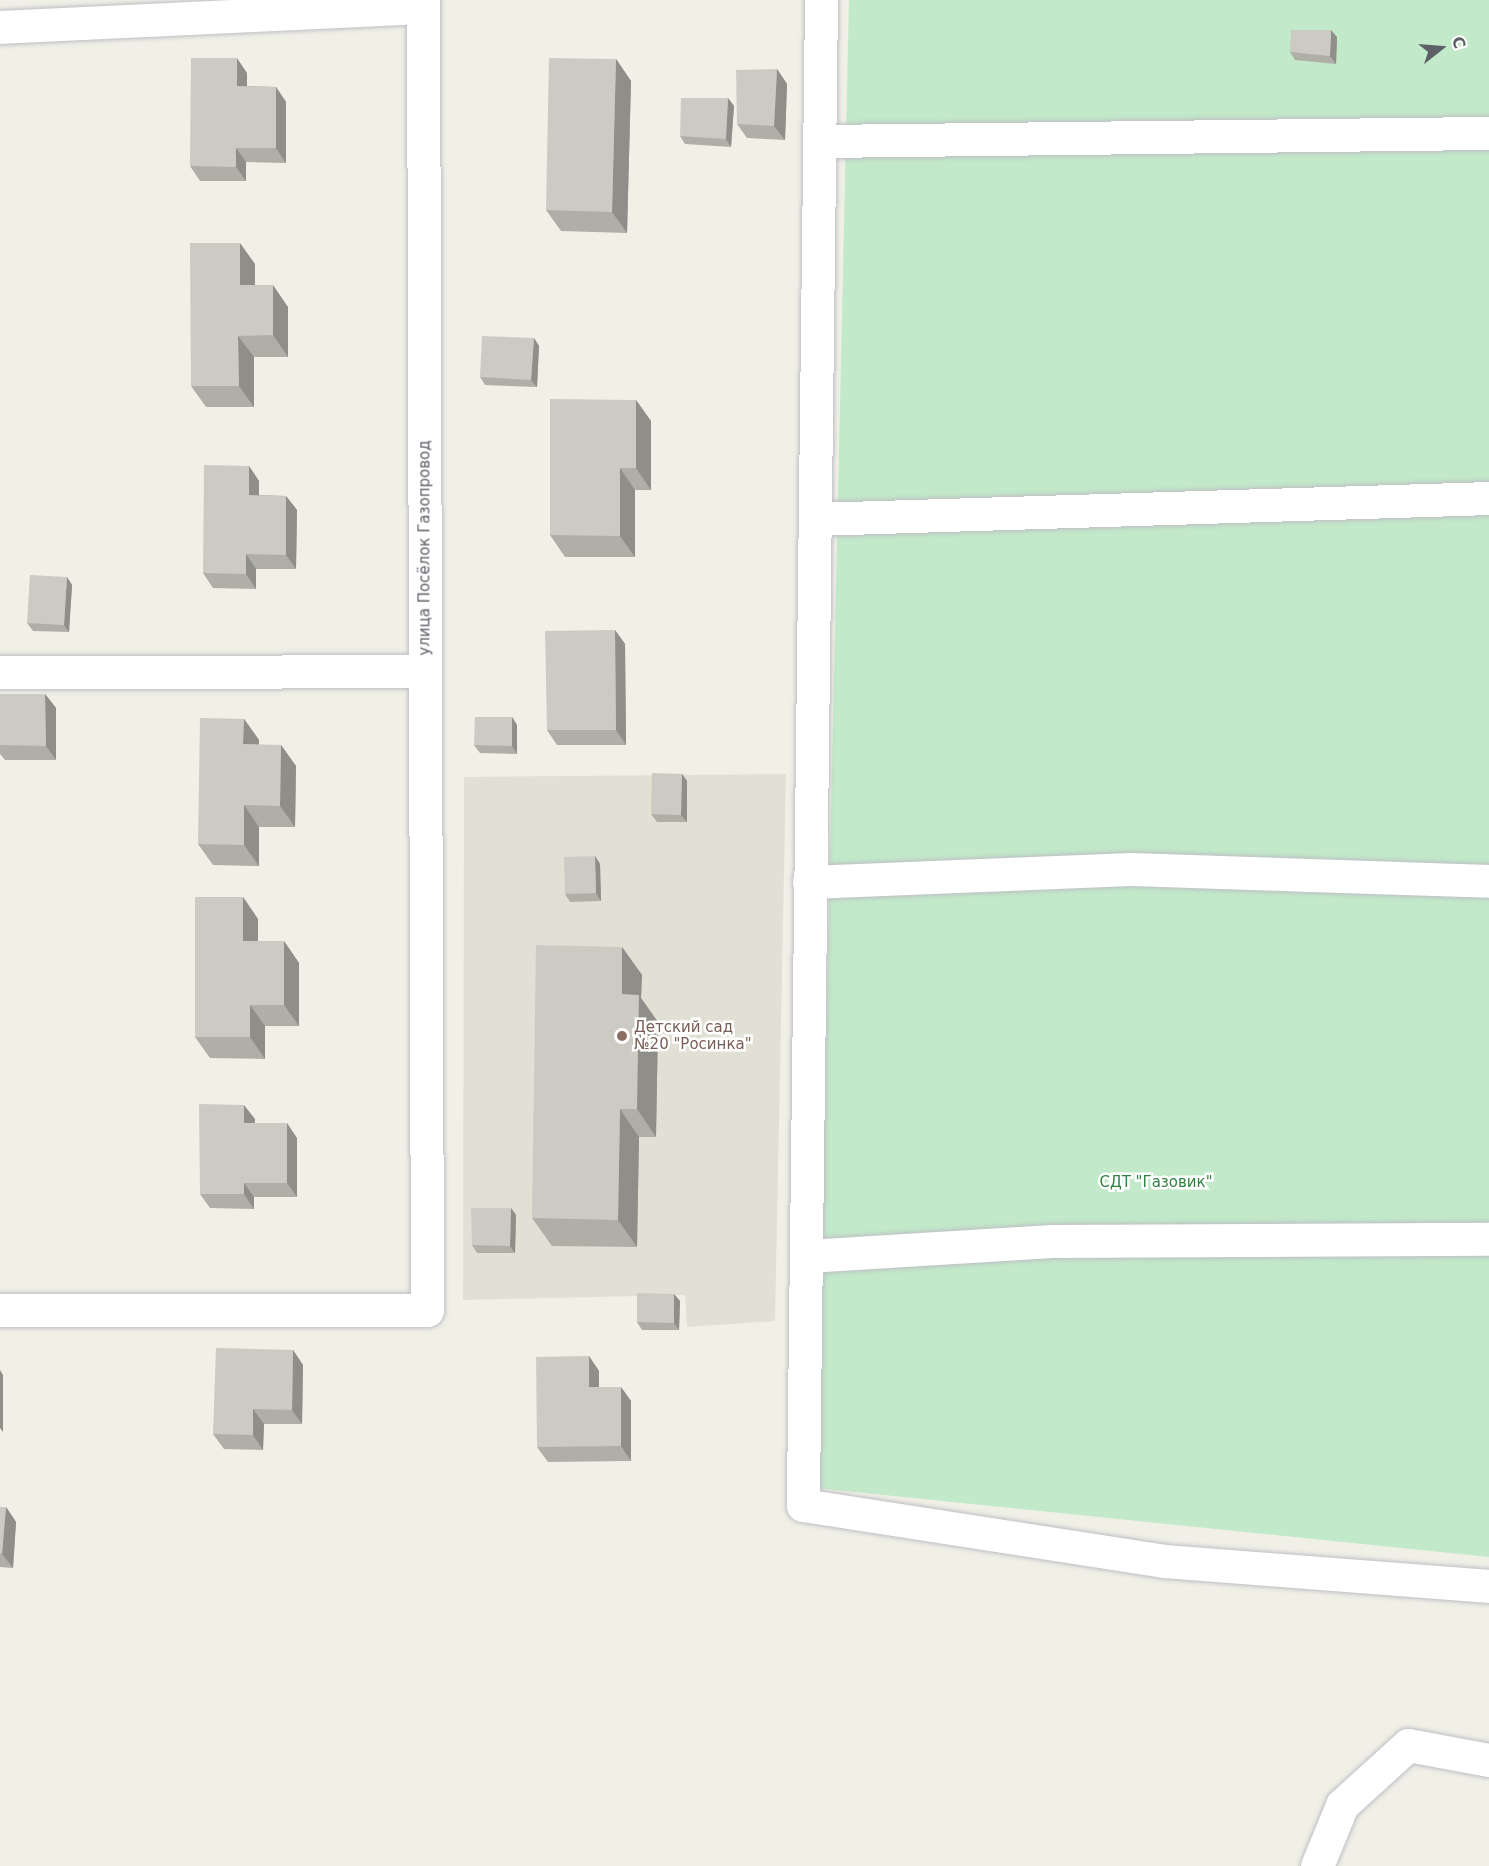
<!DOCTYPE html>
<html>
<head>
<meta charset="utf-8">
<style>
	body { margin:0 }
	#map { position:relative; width:1489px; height:1866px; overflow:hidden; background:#f1f0e7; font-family:"DejaVu Sans",sans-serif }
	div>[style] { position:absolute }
	.education>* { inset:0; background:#e1e0d5 }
	.green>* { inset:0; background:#c2e9c9 }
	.roads { filter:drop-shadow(0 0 2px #bebfc5) drop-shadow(0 0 2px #bebfc5) }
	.minor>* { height:33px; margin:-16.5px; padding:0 16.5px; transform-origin:16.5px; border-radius:16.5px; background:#fff }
	.wall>* { inset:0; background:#afafa8 }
	.shaded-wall>* { inset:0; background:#8f8e88 }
	.building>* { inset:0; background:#cccbc3 }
	.dots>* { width:16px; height:16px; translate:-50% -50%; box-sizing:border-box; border:3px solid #fff; border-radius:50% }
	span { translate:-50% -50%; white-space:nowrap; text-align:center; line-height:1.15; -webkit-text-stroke:5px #fff; paint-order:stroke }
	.street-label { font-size:15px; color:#5e6068 }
	.education-label { font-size:15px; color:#785e54 }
	.left { translate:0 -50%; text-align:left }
	.park-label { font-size:15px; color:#308342 }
	.north { position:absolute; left:1411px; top:18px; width:60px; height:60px; -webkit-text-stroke:4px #fff; paint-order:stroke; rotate:73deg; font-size:16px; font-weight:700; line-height:24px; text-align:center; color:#5e6068 }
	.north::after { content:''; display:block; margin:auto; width:21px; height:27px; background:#5e6068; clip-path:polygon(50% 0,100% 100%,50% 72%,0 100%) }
</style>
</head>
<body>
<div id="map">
	<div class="education">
		<i style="clip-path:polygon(786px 774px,775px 1321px,687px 1327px,685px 1295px,463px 1300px,464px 777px)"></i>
	</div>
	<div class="green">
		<i style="clip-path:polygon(849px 0,1489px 0,1489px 1557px,816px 1488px)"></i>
	</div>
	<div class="roads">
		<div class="minor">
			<i style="left:821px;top:0;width:1505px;rotate:90.69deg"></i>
			<i style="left:803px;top:1505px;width:365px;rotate:8.8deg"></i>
			<i style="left:1164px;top:1561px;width:326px;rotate:4.4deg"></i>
			<i style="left:0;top:27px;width:423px;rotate:-2.7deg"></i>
			<i style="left:821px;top:141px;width:668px;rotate:-0.69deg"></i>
			<i style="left:815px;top:519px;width:674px;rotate:-1.78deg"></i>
			<i style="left:0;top:672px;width:425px;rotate:-0.1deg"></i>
			<i style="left:425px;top:671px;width:671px;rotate:-90.17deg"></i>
			<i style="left:809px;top:882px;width:322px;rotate:-2.3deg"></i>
			<i style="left:1131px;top:869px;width:358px;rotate:1.9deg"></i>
			<i style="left:807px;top:1256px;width:245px;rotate:-3.5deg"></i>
			<i style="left:1052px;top:1241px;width:437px;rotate:-0.3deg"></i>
			<i style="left:0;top:1310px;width:427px"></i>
			<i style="left:427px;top:1310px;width:639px;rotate:-90.18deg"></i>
			<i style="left:1317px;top:1866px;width:66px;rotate:-67.7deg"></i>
			<i style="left:1342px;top:1805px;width:89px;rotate:-42.3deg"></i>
			<i style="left:1408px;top:1745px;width:82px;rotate:10.5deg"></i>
		</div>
	</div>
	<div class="wall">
		<i style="clip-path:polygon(1337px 37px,1336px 64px,1295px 60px,1290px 52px)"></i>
		<i style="clip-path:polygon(616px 59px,631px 81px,627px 233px,561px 231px,546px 210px)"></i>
		<i style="clip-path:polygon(777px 69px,787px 84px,785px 140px,747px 138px,737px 124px)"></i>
		<i style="clip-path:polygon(247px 73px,247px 86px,276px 87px,286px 102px,286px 163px,246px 162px,246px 181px,200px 181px,190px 166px)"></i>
		<i style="clip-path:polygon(728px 98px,734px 106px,731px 147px,685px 144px,680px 136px)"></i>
		<i style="clip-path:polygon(255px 264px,255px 285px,288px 307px,288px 357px,254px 357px,254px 407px,206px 407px,191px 386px)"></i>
		<i style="clip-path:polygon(534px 338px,539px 346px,537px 387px,485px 385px,480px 377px)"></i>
		<i style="clip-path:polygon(636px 400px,651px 421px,651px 490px,635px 490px,635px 557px,565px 557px,550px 535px)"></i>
		<i style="clip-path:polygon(249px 466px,259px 481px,259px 495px,286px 496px,297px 510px,296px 569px,256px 569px,256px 589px,213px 588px,203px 573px)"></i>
		<i style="clip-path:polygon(67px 577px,72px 585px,69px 632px,33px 631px,27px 623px)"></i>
		<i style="clip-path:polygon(615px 630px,625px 644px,626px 745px,557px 745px,547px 730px)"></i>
		<i style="clip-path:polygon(0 694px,45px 694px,56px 708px,56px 760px,5px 760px,0 754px)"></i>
		<i style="clip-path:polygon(512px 717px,517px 725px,517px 754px,480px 753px,474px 745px)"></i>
		<i style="clip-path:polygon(244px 719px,259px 740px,259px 745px,281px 745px,296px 766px,295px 827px,259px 827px,259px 866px,213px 865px,198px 844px)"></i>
		<i style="clip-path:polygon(682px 774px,687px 781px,687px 822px,657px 822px,651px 814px)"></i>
		<i style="clip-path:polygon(595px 856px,600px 864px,601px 901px,570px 902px,565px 894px)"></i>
		<i style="clip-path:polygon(243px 897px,258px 919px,258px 941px,284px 941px,299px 963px,299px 1026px,265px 1026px,265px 1059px,210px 1058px,195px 1037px)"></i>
		<i style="clip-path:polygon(622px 947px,642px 975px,641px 998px,658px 1022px,656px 1137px,639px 1137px,637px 1247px,552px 1246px,532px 1218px)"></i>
		<i style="clip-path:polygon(255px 1119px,255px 1123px,297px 1138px,297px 1197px,254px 1197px,254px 1209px,210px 1208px,200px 1194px)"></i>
		<i style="clip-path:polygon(511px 1208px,516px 1215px,515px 1253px,477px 1253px,472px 1245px)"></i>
		<i style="clip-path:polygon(674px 1294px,680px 1301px,679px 1330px,642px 1330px,637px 1322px)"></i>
		<i style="clip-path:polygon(293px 1350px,303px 1365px,302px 1424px,264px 1424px,263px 1450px,224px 1449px,213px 1434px)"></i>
		<i style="clip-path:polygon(589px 1356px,599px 1371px,599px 1387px,621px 1387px,631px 1401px,631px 1461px,548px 1462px,537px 1447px)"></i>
		<i style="clip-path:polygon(0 1507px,6px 1507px,16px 1522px,13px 1568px,0 1567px)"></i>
	</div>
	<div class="shaded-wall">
		<i style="clip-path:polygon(1331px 30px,1337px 37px,1336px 64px,1330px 56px)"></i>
		<i style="clip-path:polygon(237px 58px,247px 73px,247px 101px,237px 86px)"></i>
		<i style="clip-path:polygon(616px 59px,631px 81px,627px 233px,612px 212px)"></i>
		<i style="clip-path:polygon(777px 69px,787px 84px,785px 140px,774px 126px)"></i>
		<i style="clip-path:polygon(276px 87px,286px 102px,286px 163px,276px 148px)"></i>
		<i style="clip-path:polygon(728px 98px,734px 106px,731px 147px,726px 139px)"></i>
		<i style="clip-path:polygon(236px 148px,246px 162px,246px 181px,236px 167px)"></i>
		<i style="clip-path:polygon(240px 243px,255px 264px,255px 307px,240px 285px)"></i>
		<i style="clip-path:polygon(273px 285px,288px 307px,288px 357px,273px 335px)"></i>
		<i style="clip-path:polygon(238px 336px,254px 357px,254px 407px,239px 386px)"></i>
		<i style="clip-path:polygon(534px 338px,539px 346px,537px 387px,531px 380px)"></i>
		<i style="clip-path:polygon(636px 400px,651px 421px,651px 490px,636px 468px)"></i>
		<i style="clip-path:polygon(249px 466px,259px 481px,259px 510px,249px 495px)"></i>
		<i style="clip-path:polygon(620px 468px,635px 490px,635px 557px,620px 536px)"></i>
		<i style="clip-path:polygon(286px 496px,297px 510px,296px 569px,286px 555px)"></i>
		<i style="clip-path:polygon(246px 554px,256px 569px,256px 589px,246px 574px)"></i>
		<i style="clip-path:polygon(67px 577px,72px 585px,69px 632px,64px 625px)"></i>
		<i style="clip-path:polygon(615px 630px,625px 644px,626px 745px,616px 730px)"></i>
		<i style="clip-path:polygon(45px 694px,56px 708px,56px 760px,46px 746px)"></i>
		<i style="clip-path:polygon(512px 717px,517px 725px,517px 754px,512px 746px)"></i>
		<i style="clip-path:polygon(244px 719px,259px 740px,258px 766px,243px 744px)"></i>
		<i style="clip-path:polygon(281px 745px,296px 766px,295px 827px,280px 806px)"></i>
		<i style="clip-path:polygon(682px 774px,687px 781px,687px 822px,681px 815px)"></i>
		<i style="clip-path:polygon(244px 805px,259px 827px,259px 866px,244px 845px)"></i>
		<i style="clip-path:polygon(595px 856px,600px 864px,601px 901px,596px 893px)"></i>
		<i style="clip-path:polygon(243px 897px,258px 919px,258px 962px,243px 941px)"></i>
		<i style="clip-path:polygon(284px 941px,299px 963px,299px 1026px,284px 1005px)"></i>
		<i style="clip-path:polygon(622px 947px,642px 975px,641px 998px,658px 1022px,656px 1137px,637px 1109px,622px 994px)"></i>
		<i style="clip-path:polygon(250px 1005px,265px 1026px,265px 1059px,250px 1037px)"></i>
		<i style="clip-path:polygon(244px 1105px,255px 1119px,254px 1137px,244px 1123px)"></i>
		<i style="clip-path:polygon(620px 1109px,639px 1137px,637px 1247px,618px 1220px)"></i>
		<i style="clip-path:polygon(287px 1123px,297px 1138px,297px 1197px,287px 1183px)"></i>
		<i style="clip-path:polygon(244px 1183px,254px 1197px,254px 1209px,244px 1194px)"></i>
		<i style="clip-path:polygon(511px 1208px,516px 1215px,515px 1253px,510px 1246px)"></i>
		<i style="clip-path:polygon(674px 1294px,680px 1301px,679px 1330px,674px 1323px)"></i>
		<i style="clip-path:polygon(293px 1350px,303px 1365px,302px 1424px,292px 1410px)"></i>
		<i style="clip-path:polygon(589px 1356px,599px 1371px,599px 1402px,589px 1387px)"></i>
		<i style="clip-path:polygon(0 1370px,3px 1375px,3px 1432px,0 1428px)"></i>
		<i style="clip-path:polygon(621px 1387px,631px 1401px,631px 1461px,621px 1446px)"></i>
		<i style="clip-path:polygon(253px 1409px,264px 1424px,263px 1450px,253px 1435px)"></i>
		<i style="clip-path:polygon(6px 1507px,16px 1522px,13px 1568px,2px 1554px)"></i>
	</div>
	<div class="building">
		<i style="clip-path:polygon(1291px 30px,1331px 30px,1330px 56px,1290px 52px)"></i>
		<i style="clip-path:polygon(191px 58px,237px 58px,237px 86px,276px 87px,276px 148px,236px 148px,236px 167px,190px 166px)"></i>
		<i style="clip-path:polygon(549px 58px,616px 59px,612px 212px,546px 210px)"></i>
		<i style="clip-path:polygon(777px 69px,774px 126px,737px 124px,736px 70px)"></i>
		<i style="clip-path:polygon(681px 98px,728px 98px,726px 139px,680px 136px)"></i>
		<i style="clip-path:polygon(190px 243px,240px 243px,240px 285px,273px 285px,273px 335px,238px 336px,239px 386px,191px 386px)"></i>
		<i style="clip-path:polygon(482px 336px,534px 338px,531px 380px,480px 377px)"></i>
		<i style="clip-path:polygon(550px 399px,636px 400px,636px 468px,620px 468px,620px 536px,550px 535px)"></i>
		<i style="clip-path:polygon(204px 465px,249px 466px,249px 495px,286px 496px,286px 555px,246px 554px,246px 574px,203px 573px)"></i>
		<i style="clip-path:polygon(30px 575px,67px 577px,64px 625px,27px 623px)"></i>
		<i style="clip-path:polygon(615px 630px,616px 730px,547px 730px,545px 631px)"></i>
		<i style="clip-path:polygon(0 694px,45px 694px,46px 746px,0 745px)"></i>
		<i style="clip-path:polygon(475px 717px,512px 717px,512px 746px,474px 745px)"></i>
		<i style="clip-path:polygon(200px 718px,244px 719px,243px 744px,281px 745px,280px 806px,244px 805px,244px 845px,198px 844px)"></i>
		<i style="clip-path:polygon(652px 773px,682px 774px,681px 815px,651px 814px)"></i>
		<i style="clip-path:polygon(595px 856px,596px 893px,565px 894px,564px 857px)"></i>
		<i style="clip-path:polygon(195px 897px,243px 897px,243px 941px,284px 941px,284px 1005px,250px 1005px,250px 1037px,195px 1037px)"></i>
		<i style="clip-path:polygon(536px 945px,622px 947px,622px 994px,639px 995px,637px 1109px,620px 1109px,618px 1220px,532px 1218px)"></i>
		<i style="clip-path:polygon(199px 1104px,244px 1105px,244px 1123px,287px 1123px,287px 1183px,244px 1183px,244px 1194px,200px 1194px)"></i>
		<i style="clip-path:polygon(471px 1208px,511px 1208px,510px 1246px,472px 1245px)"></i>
		<i style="clip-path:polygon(637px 1293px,674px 1294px,674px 1323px,637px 1322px)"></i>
		<i style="clip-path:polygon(216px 1348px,293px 1350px,292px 1410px,253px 1409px,253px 1435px,213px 1434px)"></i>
		<i style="clip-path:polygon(589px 1356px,589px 1387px,621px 1387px,621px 1446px,537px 1447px,536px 1357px)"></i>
		<i style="clip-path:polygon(0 1507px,6px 1507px,2px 1554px,0 1553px)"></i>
	</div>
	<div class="dots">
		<i style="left:622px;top:1036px;background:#8d6e63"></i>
	</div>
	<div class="street-label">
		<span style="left:425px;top:548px;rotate:-90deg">улица Посёлок Газопровод</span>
	</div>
	<div class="education-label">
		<span class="left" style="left:634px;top:1036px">Детский сад<br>№20 "Росинка"</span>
	</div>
	<div class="park-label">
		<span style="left:1156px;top:1183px">СДТ "Газовик"</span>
	</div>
	<div class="north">С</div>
</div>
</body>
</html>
